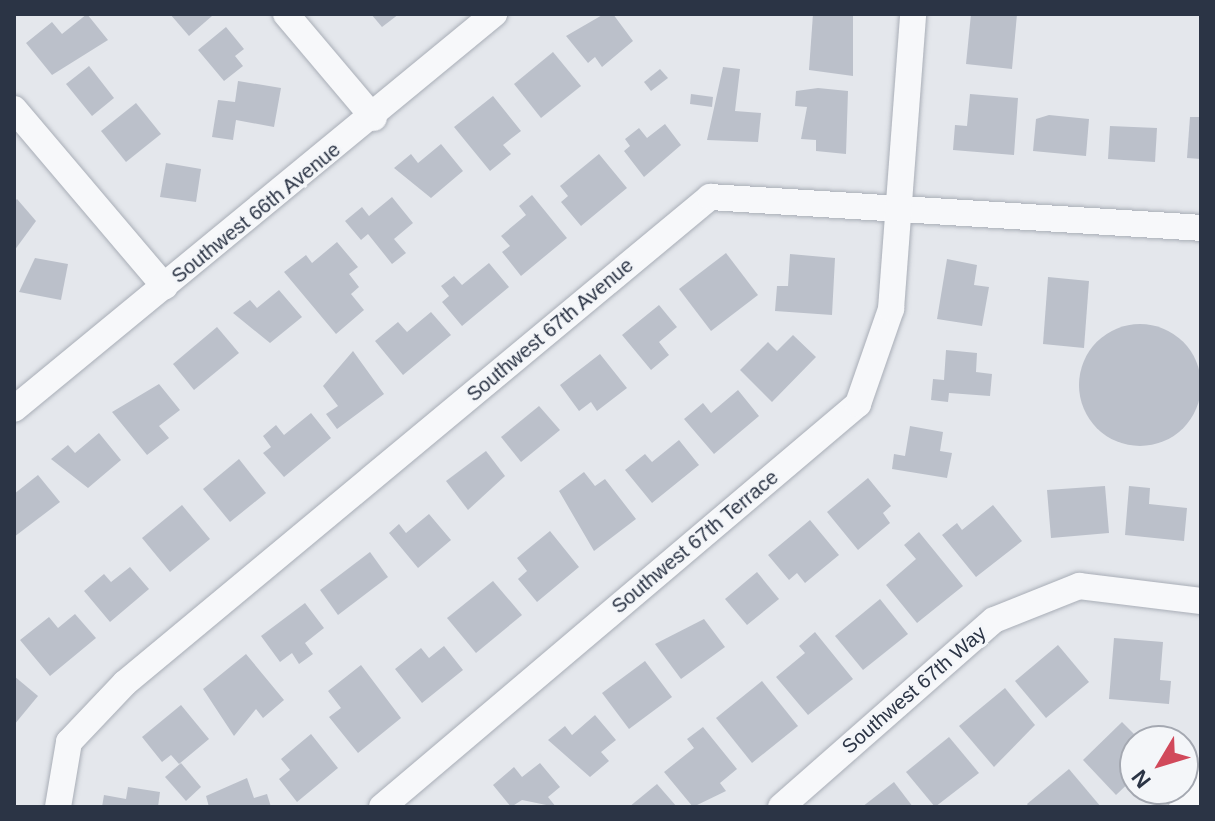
<!DOCTYPE html>
<html>
<head>
<meta charset="utf-8">
<style>
	body { margin:0 }
	#map { position:relative; width:1215px; height:821px; overflow:hidden; background:#e4e7ec; font-family:Helvetica,sans-serif }
	div>[style] { position:absolute }
	.building>* { inset:0; background:#bbc0ca }
	.round { border-radius:50% }
	.roads { filter:drop-shadow(0 0 2px #a9aeb7) drop-shadow(0 0 2px #a9aeb7) }
	.street>* { height:26px; margin:-13px; padding:0 13px; transform-origin:13px; border-radius:13px; background:#f7f8fa }
	span { translate:-50% -50%; white-space:nowrap; text-align:center; line-height:1.15; -webkit-text-stroke:6px #f4f6f9; paint-order:stroke }
	.street-label { font-size:20px; color:#2b3445 }
	.frame { position:absolute; inset:0; border:16px solid #2b3445; pointer-events:none }
	.north { position:absolute; left:1119px; top:725px; width:80px; height:80px; box-sizing:border-box; background:#f4f6f9; border:2px solid #a4a8b1; border-radius:50%; rotate:232deg; font-size:22px; font-weight:700; line-height:32px; text-align:center; color:#2b3445 }
	.north::after { content:''; display:block; margin:auto; width:28px; height:36px; background:#d1495b; clip-path:polygon(50% 0,100% 100%,50% 72%,0 100%) }
</style>
</head>
<body>
<div id="map">
	<div class="building">
		<i style="clip-path:polygon(87px 14px,108px 40px,52px 75px,26px 43px,52px 22px,62px 34px)"></i>
		<i style="clip-path:polygon(170px 14px,210px 14px,212px 16px,189px 36px)"></i>
		<i style="clip-path:polygon(371px 14px,399px 14px,382px 27px)"></i>
		<i style="clip-path:polygon(604px 14px,613px 14px,633px 41px,602px 67px,595px 57px,588px 63px,566px 36px)"></i>
		<i style="clip-path:polygon(813px 14px,853px 14px,853px 76px,809px 70px)"></i>
		<i style="clip-path:polygon(971px 14px,1017px 14px,1012px 69px,966px 64px)"></i>
		<i style="clip-path:polygon(226px 27px,244px 49px,235px 56px,243px 66px,224px 81px,198px 50px)"></i>
		<i style="clip-path:polygon(553px 52px,581px 86px,541px 118px,514px 84px)"></i>
		<i style="clip-path:polygon(89px 66px,114px 98px,92px 116px,66px 84px)"></i>
		<i style="clip-path:polygon(723px 67px,740px 69px,735px 111px,761px 113px,758px 142px,707px 140px)"></i>
		<i style="clip-path:polygon(660px 69px,668px 78px,651px 91px,644px 82px)"></i>
		<i style="clip-path:polygon(238px 81px,281px 88px,274px 127px,236px 120px,233px 140px,212px 137px,218px 100px,235px 102px)"></i>
		<i style="clip-path:polygon(818px 88px,848px 91px,846px 154px,816px 151px,816px 140px,801px 139px,807px 107px,795px 106px,796px 91px)"></i>
		<i style="clip-path:polygon(691px 94px,713px 97px,712px 107px,690px 104px)"></i>
		<i style="clip-path:polygon(970px 94px,1018px 98px,1014px 155px,953px 150px,955px 125px,967px 126px)"></i>
		<i style="clip-path:polygon(493px 96px,521px 131px,503px 145px,511px 154px,490px 171px,454px 127px)"></i>
		<i style="clip-path:polygon(136px 103px,161px 134px,126px 162px,101px 131px)"></i>
		<i style="clip-path:polygon(1049px 115px,1089px 119px,1086px 156px,1033px 151px,1036px 119px)"></i>
		<i style="clip-path:polygon(1190px 117px,1201px 117px,1201px 159px,1187px 158px)"></i>
		<i style="clip-path:polygon(665px 124px,681px 145px,644px 177px,624px 151px,630px 146px,625px 139px,639px 128px,647px 138px)"></i>
		<i style="clip-path:polygon(1110px 126px,1157px 128px,1155px 162px,1108px 159px)"></i>
		<i style="clip-path:polygon(441px 144px,463px 171px,431px 198px,394px 168px,411px 154px,418px 163px)"></i>
		<i style="clip-path:polygon(599px 154px,627px 188px,581px 226px,561px 202px,568px 196px,560px 186px)"></i>
		<i style="clip-path:polygon(166px 163px,201px 169px,196px 202px,160px 197px)"></i>
		<i style="clip-path:polygon(532px 195px,567px 238px,521px 276px,502px 252px,510px 246px,501px 236px,526px 215px,519px 206px)"></i>
		<i style="clip-path:polygon(392px 197px,413px 223px,394px 239px,406px 253px,392px 264px,368px 234px,361px 240px,345px 221px,362px 207px,369px 216px)"></i>
		<i style="clip-path:polygon(17px 199px,36px 221px,14px 251px,14px 202px)"></i>
		<i style="clip-path:polygon(337px 242px,358px 267px,349px 274px,359px 287px,351px 294px,364px 310px,336px 334px,284px 272px,306px 255px,312px 263px)"></i>
		<i style="clip-path:polygon(726px 253px,758px 295px,711px 331px,679px 289px)"></i>
		<i style="clip-path:polygon(790px 254px,835px 258px,832px 315px,775px 311px,777px 286px,788px 286px)"></i>
		<i style="clip-path:polygon(35px 258px,68px 264px,61px 300px,19px 292px)"></i>
		<i style="clip-path:polygon(947px 259px,977px 265px,974px 285px,989px 287px,982px 326px,937px 319px)"></i>
		<i style="clip-path:polygon(489px 263px,509px 287px,462px 326px,442px 302px,449px 296px,441px 286px,454px 276px,462px 285px)"></i>
		<i style="clip-path:polygon(1048px 277px,1089px 281px,1084px 348px,1043px 344px)"></i>
		<i style="clip-path:polygon(279px 290px,302px 317px,270px 343px,233px 313px,250px 300px,257px 308px)"></i>
		<i style="clip-path:polygon(659px 305px,677px 327px,659px 342px,669px 355px,651px 370px,622px 335px)"></i>
		<i style="clip-path:polygon(431px 312px,451px 335px,403px 375px,375px 341px,398px 322px,407px 332px)"></i>
		<i class="round" style="left:1079px;top:324px;width:122px;height:122px"></i>
		<i style="clip-path:polygon(217px 327px,239px 353px,194px 390px,173px 364px)"></i>
		<i style="clip-path:polygon(793px 335px,816px 357px,772px 402px,740px 370px,768px 342px,777px 351px)"></i>
		<i style="clip-path:polygon(946px 350px,977px 353px,976px 372px,992px 374px,990px 396px,949px 393px,948px 402px,931px 400px,933px 379px,944px 380px)"></i>
		<i style="clip-path:polygon(353px 351px,384px 394px,337px 429px,326px 414px,338px 406px,323px 386px)"></i>
		<i style="clip-path:polygon(600px 354px,627px 388px,597px 411px,591px 402px,579px 411px,560px 385px)"></i>
		<i style="clip-path:polygon(159px 384px,180px 410px,159px 426px,169px 438px,147px 455px,112px 412px)"></i>
		<i style="clip-path:polygon(738px 390px,759px 416px,714px 454px,684px 419px,703px 403px,711px 413px)"></i>
		<i style="clip-path:polygon(539px 406px,560px 430px,521px 462px,501px 437px)"></i>
		<i style="clip-path:polygon(311px 413px,331px 438px,284px 477px,263px 453px,271px 447px,263px 436px,276px 425px,284px 435px)"></i>
		<i style="clip-path:polygon(910px 426px,943px 432px,940px 451px,952px 453px,947px 478px,892px 469px,894px 454px,905px 456px)"></i>
		<i style="clip-path:polygon(99px 433px,121px 460px,88px 488px,51px 459px,68px 445px,75px 453px)"></i>
		<i style="clip-path:polygon(679px 440px,699px 465px,652px 503px,625px 470px,645px 454px,652px 462px)"></i>
		<i style="clip-path:polygon(486px 451px,505px 476px,468px 510px,446px 481px)"></i>
		<i style="clip-path:polygon(239px 459px,266px 493px,230px 522px,203px 489px)"></i>
		<i style="clip-path:polygon(584px 472px,595px 486px,605px 479px,636px 519px,594px 551px,559px 491px)"></i>
		<i style="clip-path:polygon(38px 475px,60px 502px,14px 537px,14px 494px)"></i>
		<i style="clip-path:polygon(868px 478px,891px 506px,883px 513px,890px 523px,858px 550px,827px 512px)"></i>
		<i style="clip-path:polygon(1105px 486px,1109px 533px,1051px 538px,1047px 490px)"></i>
		<i style="clip-path:polygon(1129px 486px,1150px 488px,1149px 504px,1187px 508px,1184px 541px,1125px 535px)"></i>
		<i style="clip-path:polygon(182px 505px,210px 539px,170px 572px,142px 538px)"></i>
		<i style="clip-path:polygon(993px 505px,1022px 541px,976px 577px,942px 535px,957px 523px,962px 530px)"></i>
		<i style="clip-path:polygon(429px 514px,451px 540px,418px 568px,389px 533px,399px 524px,406px 533px)"></i>
		<i style="clip-path:polygon(810px 520px,839px 555px,805px 583px,797px 573px,789px 580px,768px 555px)"></i>
		<i style="clip-path:polygon(550px 531px,579px 567px,537px 602px,518px 579px,527px 571px,517px 558px)"></i>
		<i style="clip-path:polygon(919px 532px,963px 586px,917px 623px,886px 585px,916px 559px,904px 545px)"></i>
		<i style="clip-path:polygon(370px 552px,388px 577px,338px 615px,320px 590px)"></i>
		<i style="clip-path:polygon(130px 567px,149px 589px,110px 622px,84px 591px,104px 574px,111px 582px)"></i>
		<i style="clip-path:polygon(757px 572px,779px 599px,747px 625px,725px 599px)"></i>
		<i style="clip-path:polygon(493px 581px,522px 615px,476px 653px,447px 618px)"></i>
		<i style="clip-path:polygon(880px 599px,908px 634px,863px 670px,835px 636px)"></i>
		<i style="clip-path:polygon(305px 603px,324px 628px,305px 643px,313px 654px,299px 664px,292px 653px,280px 662px,261px 636px)"></i>
		<i style="clip-path:polygon(75px 614px,96px 638px,50px 676px,20px 640px,49px 617px,58px 628px)"></i>
		<i style="clip-path:polygon(704px 619px,725px 647px,681px 679px,655px 644px)"></i>
		<i style="clip-path:polygon(815px 632px,853px 679px,808px 715px,776px 677px,805px 653px,799px 646px)"></i>
		<i style="clip-path:polygon(1114px 638px,1163px 642px,1160px 680px,1171px 681px,1169px 704px,1109px 699px)"></i>
		<i style="clip-path:polygon(1058px 645px,1089px 682px,1046px 718px,1015px 681px)"></i>
		<i style="clip-path:polygon(444px 646px,463px 670px,422px 703px,395px 669px,421px 648px,429px 658px)"></i>
		<i style="clip-path:polygon(246px 654px,284px 700px,263px 718px,256px 709px,234px 736px,203px 689px)"></i>
		<i style="clip-path:polygon(645px 661px,672px 697px,629px 729px,602px 693px)"></i>
		<i style="clip-path:polygon(361px 665px,401px 718px,358px 753px,329px 717px,341px 708px,328px 691px)"></i>
		<i style="clip-path:polygon(14px 676px,38px 696px,14px 725px)"></i>
		<i style="clip-path:polygon(762px 681px,798px 726px,752px 763px,716px 718px)"></i>
		<i style="clip-path:polygon(1005px 688px,1035px 725px,994px 767px,959px 726px)"></i>
		<i style="clip-path:polygon(181px 705px,209px 739px,179px 764px,171px 755px,162px 762px,142px 737px)"></i>
		<i style="clip-path:polygon(595px 715px,616px 740px,601px 752px,609px 761px,590px 777px,548px 740px,565px 726px,572px 735px)"></i>
		<i style="clip-path:polygon(1122px 722px,1141px 741px,1135px 777px,1116px 795px,1083px 760px)"></i>
		<i style="clip-path:polygon(703px 727px,737px 769px,720px 783px,726px 791px,693px 807px,664px 772px,694px 748px,687px 739px)"></i>
		<i style="clip-path:polygon(311px 734px,338px 768px,297px 802px,279px 779px,290px 770px,281px 759px)"></i>
		<i style="clip-path:polygon(949px 737px,979px 773px,935px 807px,906px 772px)"></i>
		<i style="clip-path:polygon(181px 763px,201px 787px,186px 801px,165px 777px)"></i>
		<i style="clip-path:polygon(540px 763px,560px 787px,548px 797px,556px 807px,522px 800px,511px 807px,493px 785px,514px 767px,522px 777px)"></i>
		<i style="clip-path:polygon(1069px 769px,1101px 807px,1029px 807px,1027px 804px)"></i>
		<i style="clip-path:polygon(247px 778px,254px 798px,267px 794px,271px 807px,209px 807px,206px 796px)"></i>
		<i style="clip-path:polygon(894px 782px,913px 807px,862px 807px)"></i>
		<i style="clip-path:polygon(657px 784px,677px 807px,629px 807px)"></i>
		<i style="clip-path:polygon(128px 787px,160px 792px,158px 807px,102px 807px,104px 795px,126px 799px)"></i>
	</div>
	<div class="roads">
		<div class="street">
			<i style="left:286px;top:14px;width:136px;rotate:49.8deg"></i>
			<i style="left:14px;top:109px;width:233px;rotate:49.7deg"></i>
			<i style="left:14px;top:409px;width:622px;rotate:-39.45deg"></i>
			<i style="left:58px;top:807px;width:66px;rotate:-80.4deg"></i>
			<i style="left:69px;top:742px;width:81px;rotate:-46.5deg"></i>
			<i style="left:125px;top:683px;width:761px;rotate:-39.72deg"></i>
			<i style="left:710px;top:197px;width:492px;rotate:3.6deg"></i>
			<i style="left:382px;top:807px;width:624px;rotate:-40.25deg"></i>
			<i style="left:858px;top:404px;width:101px;rotate:-70.8deg"></i>
			<i style="left:891px;top:309px;width:296px;rotate:-85.7deg"></i>
			<i style="left:781px;top:807px;width:283px;rotate:-41.3deg"></i>
			<i style="left:994px;top:620px;width:92px;rotate:-21.8deg"></i>
			<i style="left:1079px;top:586px;width:123px;rotate:7deg"></i>
			<i style="left:1182px;top:807px;width:33px;rotate:-55deg"></i>
		</div>
	</div>
	<div class="street-label">
		<span style="left:256px;top:213px;rotate:-39deg">Southwest 66th Avenue</span>
		<span style="left:550px;top:330px;rotate:-40deg">Southwest 67th Avenue</span>
		<span style="left:695px;top:542px;rotate:-40deg">Southwest 67th Terrace</span>
		<span style="left:914px;top:690px;rotate:-41deg">Southwest 67th Way</span>
	</div>
	<div class="frame"></div>
	<div class="north">N</div>
</div>
</body>
</html>
